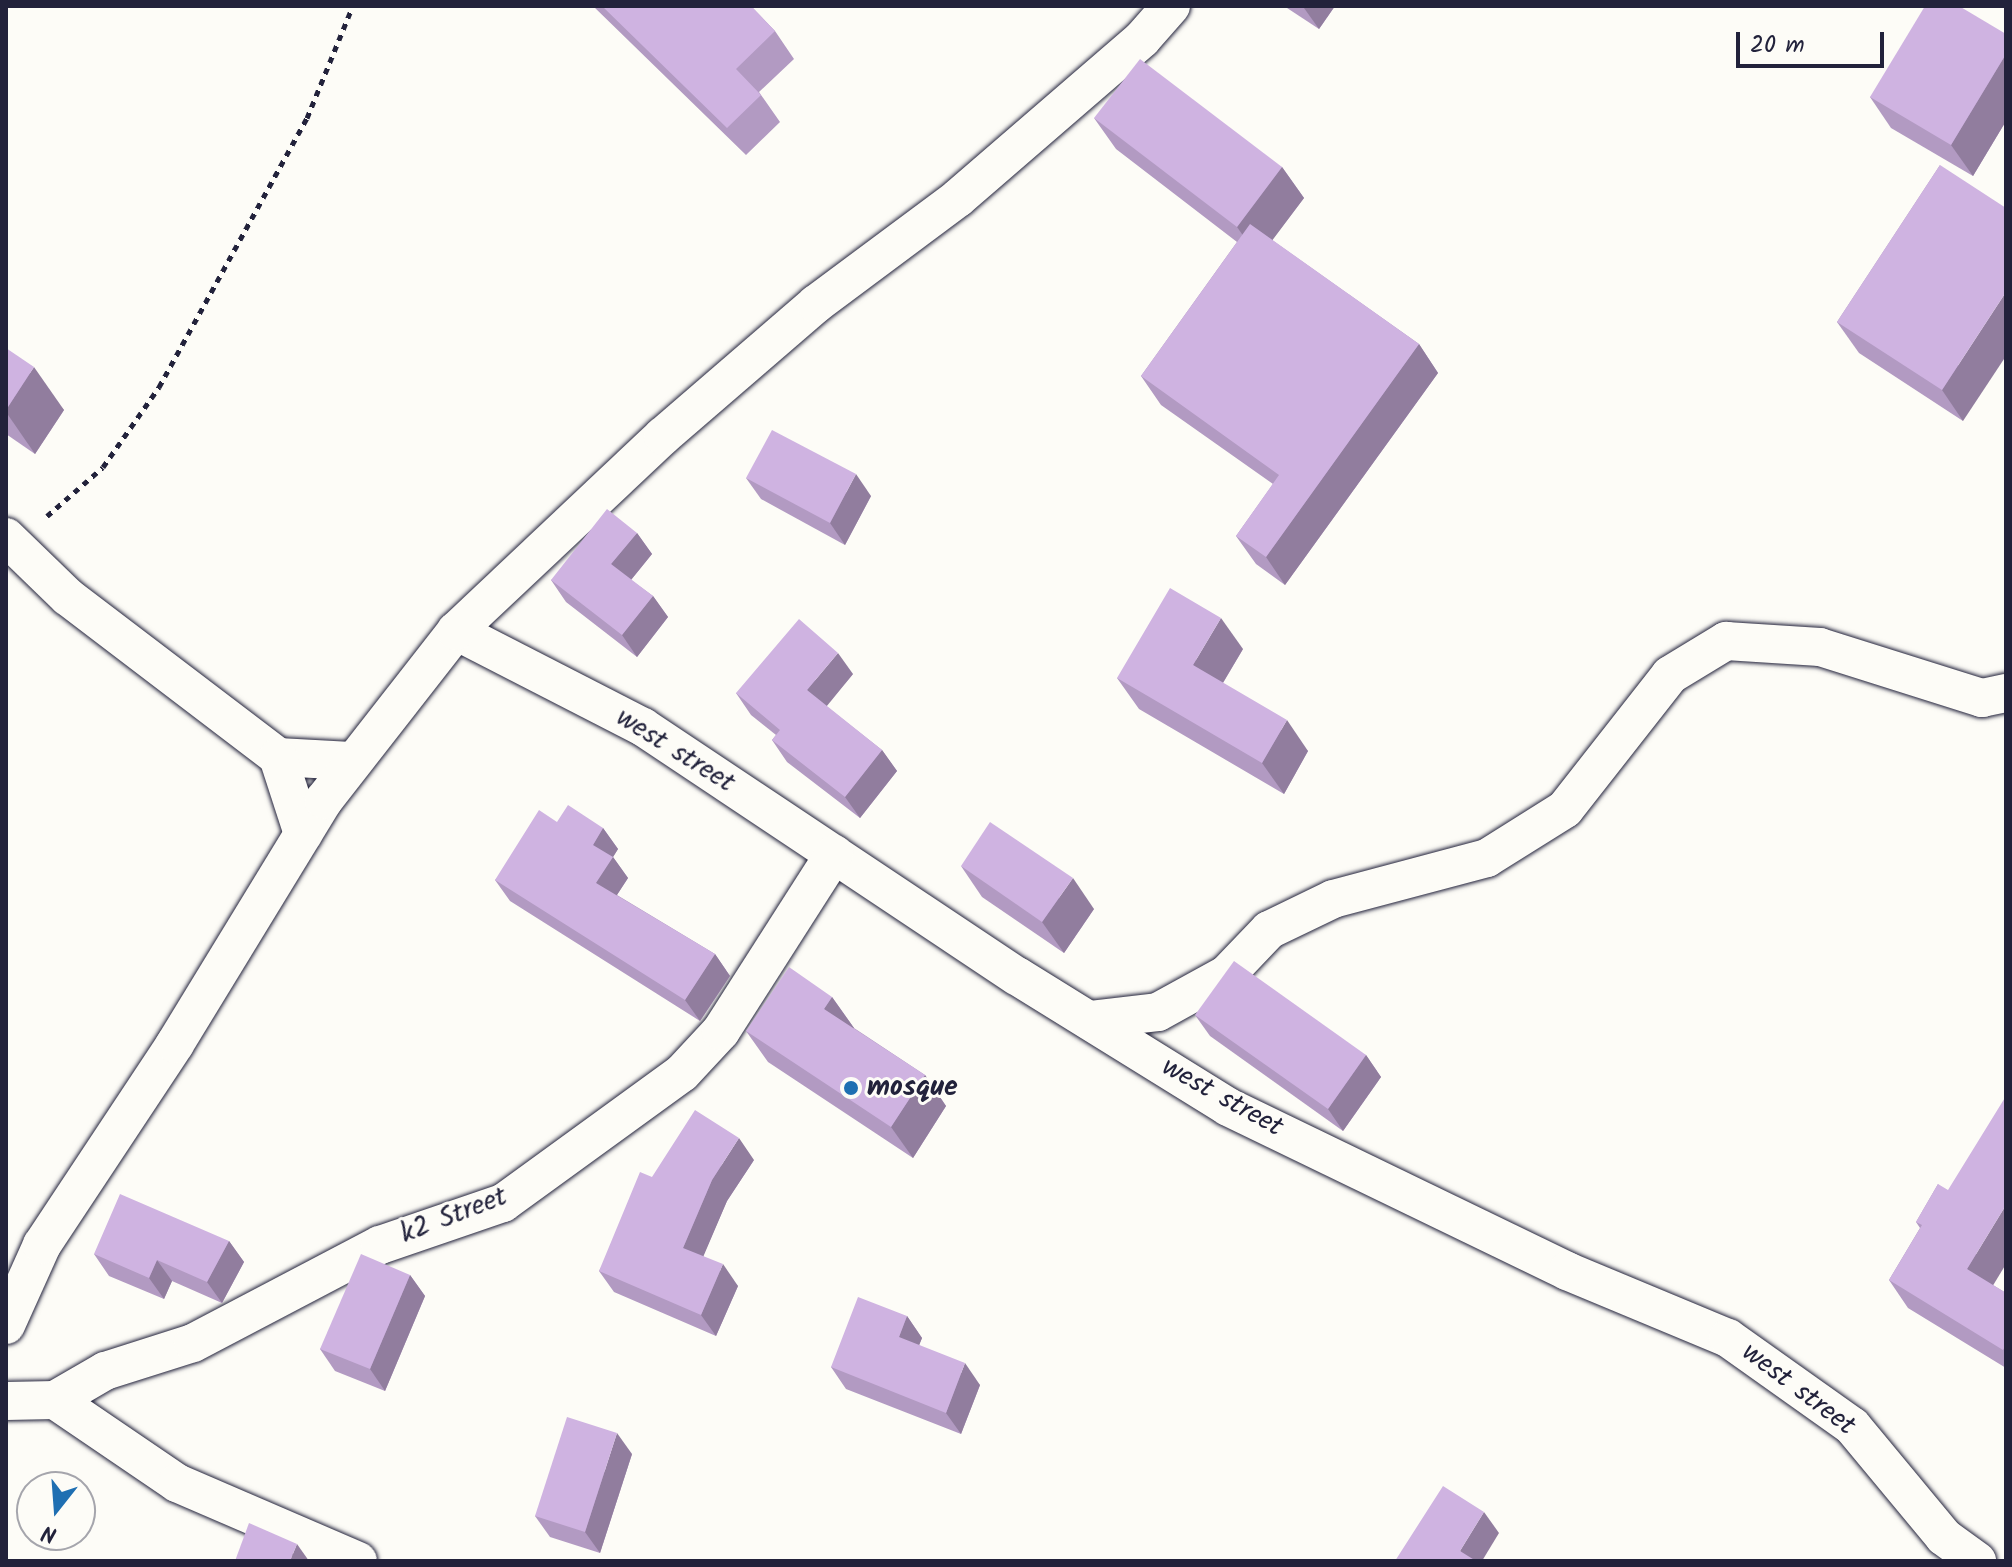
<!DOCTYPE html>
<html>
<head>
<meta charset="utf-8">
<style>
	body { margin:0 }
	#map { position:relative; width:2012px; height:1567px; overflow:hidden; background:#fdfcf7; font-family:Kalam,sans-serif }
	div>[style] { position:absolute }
	.path>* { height:5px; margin-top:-2.5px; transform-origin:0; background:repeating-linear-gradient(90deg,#22223b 0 6px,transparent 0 12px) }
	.roads { filter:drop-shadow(0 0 2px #22223b) drop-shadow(0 0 2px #22223b) }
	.minor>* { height:38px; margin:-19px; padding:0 19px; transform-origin:19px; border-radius:19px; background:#fdfcf7 }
	.wall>* { inset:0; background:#b29ac2 }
	.shaded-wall>* { inset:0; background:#917d9e }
	.building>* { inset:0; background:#cfb3e1 }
	.dots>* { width:22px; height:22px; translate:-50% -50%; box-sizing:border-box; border:4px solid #fdfcf7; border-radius:50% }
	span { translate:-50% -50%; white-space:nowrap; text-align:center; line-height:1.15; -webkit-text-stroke:6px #fdfcf7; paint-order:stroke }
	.street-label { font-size:28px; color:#22223b }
	.poi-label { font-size:28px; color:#22223b; font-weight:700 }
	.left { translate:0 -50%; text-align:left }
	.frame { position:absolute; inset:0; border:8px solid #22223b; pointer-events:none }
	.north { position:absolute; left:16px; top:1471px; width:80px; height:80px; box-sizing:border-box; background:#fdfcf7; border:2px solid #a5a5ac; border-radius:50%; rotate:197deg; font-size:22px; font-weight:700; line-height:32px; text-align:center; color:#22223b }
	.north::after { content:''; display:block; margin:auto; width:28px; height:36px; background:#1f6fb2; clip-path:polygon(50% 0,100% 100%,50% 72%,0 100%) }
	.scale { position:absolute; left:1736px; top:32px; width:148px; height:36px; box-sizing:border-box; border:4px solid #22223b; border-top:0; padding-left:10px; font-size:24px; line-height:28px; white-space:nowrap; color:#22223b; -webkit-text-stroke:6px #fdfcf7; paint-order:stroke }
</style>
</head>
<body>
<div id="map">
	<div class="path">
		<i style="left:47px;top:516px;width:74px;rotate:-41.2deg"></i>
		<i style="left:103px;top:467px;width:98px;rotate:-55deg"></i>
		<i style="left:159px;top:387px;width:307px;rotate:-61.2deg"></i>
		<i style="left:307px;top:118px;width:119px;rotate:-67.8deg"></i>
	</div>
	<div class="roads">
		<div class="minor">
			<i style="left:6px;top:537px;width:86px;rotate:44.1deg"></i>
			<i style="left:68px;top:597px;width:264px;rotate:37.3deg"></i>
			<i style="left:278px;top:757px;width:73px;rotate:3.1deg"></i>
			<i style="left:456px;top:631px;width:210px;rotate:27.2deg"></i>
			<i style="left:643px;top:727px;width:449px;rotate:33.7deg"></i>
			<i style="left:1017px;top:976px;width:248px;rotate:31.8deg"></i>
			<i style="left:1228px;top:1107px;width:377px;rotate:25.8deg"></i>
			<i style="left:1567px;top:1271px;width:174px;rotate:22.6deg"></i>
			<i style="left:1728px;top:1338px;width:152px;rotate:35.4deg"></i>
			<i style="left:1852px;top:1426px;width:144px;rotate:50.3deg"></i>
			<i style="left:1944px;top:1537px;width:41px;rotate:36deg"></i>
			<i style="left:278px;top:757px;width:81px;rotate:72deg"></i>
			<i style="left:1089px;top:1020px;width:69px;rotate:-6.6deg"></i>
			<i style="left:1158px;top:1012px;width:79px;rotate:-28.8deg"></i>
			<i style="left:1227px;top:974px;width:61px;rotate:-46.3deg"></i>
			<i style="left:1269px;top:930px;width:71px;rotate:-25.8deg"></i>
			<i style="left:1333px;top:899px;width:159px;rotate:-14.9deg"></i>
			<i style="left:1487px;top:858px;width:92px;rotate:-32.1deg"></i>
			<i style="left:1565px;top:809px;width:170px;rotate:-51.9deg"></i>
			<i style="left:1670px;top:675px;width:66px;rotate:-31.3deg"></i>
			<i style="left:1726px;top:641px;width:94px;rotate:3.7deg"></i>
			<i style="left:1820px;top:647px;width:170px;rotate:17.5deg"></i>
			<i style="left:1982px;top:698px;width:25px;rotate:-12deg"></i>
			<i style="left:6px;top:1325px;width:88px;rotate:-65.8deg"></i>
			<i style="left:42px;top:1245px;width:241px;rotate:-56.5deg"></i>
			<i style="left:175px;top:1044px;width:286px;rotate:-58.6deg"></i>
			<i style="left:324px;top:800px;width:214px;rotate:-52deg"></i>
			<i style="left:456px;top:631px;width:284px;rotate:-43.3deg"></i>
			<i style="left:663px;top:436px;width:202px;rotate:-40.8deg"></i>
			<i style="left:816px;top:304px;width:177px;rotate:-36.7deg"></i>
			<i style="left:958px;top:198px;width:243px;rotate:-40.8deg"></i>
			<i style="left:1142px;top:39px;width:44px;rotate:-48.7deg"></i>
			<i style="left:55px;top:1400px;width:148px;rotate:34.2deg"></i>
			<i style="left:177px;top:1483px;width:197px;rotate:23.3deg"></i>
			<i style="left:6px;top:1401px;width:49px;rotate:-1.2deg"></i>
			<i style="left:55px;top:1400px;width:58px;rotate:-30.1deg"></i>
			<i style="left:105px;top:1371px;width:92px;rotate:-17.7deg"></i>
			<i style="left:193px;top:1343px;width:211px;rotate:-27.7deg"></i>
			<i style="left:380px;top:1245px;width:130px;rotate:-18.9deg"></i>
			<i style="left:503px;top:1203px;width:221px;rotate:-36deg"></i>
			<i style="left:682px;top:1073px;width:57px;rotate:-47.1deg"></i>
			<i style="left:721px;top:1031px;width:210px;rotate:-57.4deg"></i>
		</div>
	</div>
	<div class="wall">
		<i style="clip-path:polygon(593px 6px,751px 6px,775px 31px,794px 59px,759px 92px,780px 122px,746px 155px)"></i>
		<i style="clip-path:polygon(1284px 6px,1335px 6px,1319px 29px)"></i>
		<i style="clip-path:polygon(2006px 34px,2006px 121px,1973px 176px,1891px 128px,1870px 97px)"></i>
		<i style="clip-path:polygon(1094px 118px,1282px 167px,1304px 198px,1272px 240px,1419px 344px,1438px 373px,1285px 585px,1256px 564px,1236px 536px,1273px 484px,1161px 405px,1141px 376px,1237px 242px,1116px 149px)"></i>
		<i style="clip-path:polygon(1940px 165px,1963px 421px,1859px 353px,1837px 322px)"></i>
		<i style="clip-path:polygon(6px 348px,64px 410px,35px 454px,6px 434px)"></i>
		<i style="clip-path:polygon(746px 478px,871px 496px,845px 545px,761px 499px)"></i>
		<i style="clip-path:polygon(637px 533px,652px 554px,631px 580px,653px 596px,668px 617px,637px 657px,566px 602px,551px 580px)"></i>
		<i style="clip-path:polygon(1243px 649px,1223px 683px,1308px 751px,1284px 794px,1139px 709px,1117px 678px)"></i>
		<i style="clip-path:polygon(853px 674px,826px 706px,882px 750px,897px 771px,860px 818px,787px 762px,772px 740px,776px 735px,751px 715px,736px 693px)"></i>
		<i style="clip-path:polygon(557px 822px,603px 828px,618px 849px,613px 857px,628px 878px,617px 895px,715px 954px,730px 976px,700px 1021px,510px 901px,495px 880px)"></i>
		<i style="clip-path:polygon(961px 866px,1094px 909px,1064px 953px,982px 897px)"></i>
		<i style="clip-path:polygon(832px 997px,854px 1028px,925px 1075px,946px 1106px,913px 1158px,768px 1062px,746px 1031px)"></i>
		<i style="clip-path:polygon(1195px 1015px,1366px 1055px,1381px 1077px,1343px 1131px,1210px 1036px)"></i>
		<i style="clip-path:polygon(754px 1160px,727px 1201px,703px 1256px,738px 1286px,716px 1336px,614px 1292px,599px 1271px,652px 1177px)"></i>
		<i style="clip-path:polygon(1938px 1184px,1993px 1285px,2006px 1293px,2006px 1368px,1908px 1308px,1889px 1280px,1920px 1228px,1916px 1222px)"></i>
		<i style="clip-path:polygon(229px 1241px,244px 1262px,222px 1303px,172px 1281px,164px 1299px,109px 1276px,94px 1254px)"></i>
		<i style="clip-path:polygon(410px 1275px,425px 1296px,385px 1391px,335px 1371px,320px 1349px)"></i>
		<i style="clip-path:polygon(907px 1316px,922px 1338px,919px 1345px,980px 1385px,961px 1434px,846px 1389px,831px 1367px)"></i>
		<i style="clip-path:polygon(632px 1454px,600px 1553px,550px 1537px,535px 1516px)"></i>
	</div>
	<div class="shaded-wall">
		<i style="clip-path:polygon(1305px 6px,1335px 6px,1319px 29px,1304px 8px)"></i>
		<i style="clip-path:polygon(2006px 54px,2006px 121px,1973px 176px,1951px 145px)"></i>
		<i style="clip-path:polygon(1282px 167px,1304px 198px,1259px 258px,1237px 227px)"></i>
		<i style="clip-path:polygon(2006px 292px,2006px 356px,1963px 421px,1942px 390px)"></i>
		<i style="clip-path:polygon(1419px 344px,1438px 373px,1285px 585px,1266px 557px)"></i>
		<i style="clip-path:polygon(34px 367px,64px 410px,35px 454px,6px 412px,6px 410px)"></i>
		<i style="clip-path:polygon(856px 474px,871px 496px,845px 545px,830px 523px)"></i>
		<i style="clip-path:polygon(637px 533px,652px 554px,626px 586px,611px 564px)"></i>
		<i style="clip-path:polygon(653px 596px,668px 617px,637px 657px,622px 635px)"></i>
		<i style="clip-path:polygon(1221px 618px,1243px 649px,1215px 696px,1193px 665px)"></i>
		<i style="clip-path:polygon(838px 653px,853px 674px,822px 712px,807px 690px)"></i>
		<i style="clip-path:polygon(1287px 720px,1308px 751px,1284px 794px,1262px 763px)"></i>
		<i style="clip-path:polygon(882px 750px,897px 771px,860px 818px,845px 797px)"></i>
		<i style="clip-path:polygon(603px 828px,618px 849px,613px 857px,628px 878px,611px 904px,596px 883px,593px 845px)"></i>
		<i style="clip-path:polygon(1073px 878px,1094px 909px,1064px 953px,1042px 922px)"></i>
		<i style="clip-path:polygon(715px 954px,730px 976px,700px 1021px,685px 1000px)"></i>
		<i style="clip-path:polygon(832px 997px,854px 1028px,846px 1040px,824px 1009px)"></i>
		<i style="clip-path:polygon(1366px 1055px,1381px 1077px,1343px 1131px,1328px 1109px)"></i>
		<i style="clip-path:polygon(925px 1075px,946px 1106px,913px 1158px,891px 1127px)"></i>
		<i style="clip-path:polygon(739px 1138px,754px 1160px,727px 1201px,698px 1269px,683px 1248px,712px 1180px)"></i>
		<i style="clip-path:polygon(2006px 1205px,2006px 1264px,1986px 1297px,1967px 1269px)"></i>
		<i style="clip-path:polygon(229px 1241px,244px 1262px,222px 1303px,207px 1282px)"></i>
		<i style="clip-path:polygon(157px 1260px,172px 1281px,164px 1299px,149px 1278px)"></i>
		<i style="clip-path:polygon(723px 1264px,738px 1286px,716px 1336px,701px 1315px)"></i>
		<i style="clip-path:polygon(410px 1275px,425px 1296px,385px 1391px,370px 1369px)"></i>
		<i style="clip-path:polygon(907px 1316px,922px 1338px,914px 1358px,899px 1337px)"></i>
		<i style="clip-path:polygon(965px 1363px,980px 1385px,961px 1434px,946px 1413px)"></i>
		<i style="clip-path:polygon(617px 1433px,632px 1454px,600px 1553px,585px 1532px)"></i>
		<i style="clip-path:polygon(1484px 1512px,1499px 1533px,1482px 1561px,1466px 1561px,1460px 1551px)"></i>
		<i style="clip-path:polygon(297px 1544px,309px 1561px,290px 1561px)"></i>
	</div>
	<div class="building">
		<i style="clip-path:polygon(602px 6px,751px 6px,775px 31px,736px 69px,761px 95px,727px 128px)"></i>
		<i style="clip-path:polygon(1925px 6px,1959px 6px,2006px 34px,2006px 54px,1951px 145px,1870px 97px)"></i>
		<i style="clip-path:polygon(1140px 59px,1282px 167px,1237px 227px,1094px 118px)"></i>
		<i style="clip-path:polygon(1940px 165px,2006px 208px,2006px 292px,1942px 390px,1837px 322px)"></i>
		<i style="clip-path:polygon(1250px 224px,1419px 344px,1266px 557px,1236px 536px,1279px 475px,1141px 376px)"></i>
		<i style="clip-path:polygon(6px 348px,34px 367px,6px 410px)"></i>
		<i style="clip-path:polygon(772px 430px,856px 474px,830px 523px,746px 478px)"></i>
		<i style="clip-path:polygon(607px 509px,637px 533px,611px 564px,653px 596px,622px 635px,551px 580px)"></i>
		<i style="clip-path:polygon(1170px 588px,1221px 618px,1193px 665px,1287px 720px,1262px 763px,1117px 678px)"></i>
		<i style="clip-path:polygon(799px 619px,838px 653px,807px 690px,882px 750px,845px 797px,772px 740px,780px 730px,736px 693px)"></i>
		<i style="clip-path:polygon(568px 805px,603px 828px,593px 845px,613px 857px,596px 883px,715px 954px,685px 1000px,495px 880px,539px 810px,557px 822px)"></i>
		<i style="clip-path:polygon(990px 822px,1073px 878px,1042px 922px,961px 866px)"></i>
		<i style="clip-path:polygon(1234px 961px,1366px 1055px,1328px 1109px,1195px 1015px)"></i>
		<i style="clip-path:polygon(789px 967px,832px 997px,824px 1009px,925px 1075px,891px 1127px,746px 1031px)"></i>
		<i style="clip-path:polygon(2006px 1096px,2006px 1205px,1967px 1269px,2006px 1293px,2006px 1345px,2003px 1350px,1889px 1280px,1922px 1225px,1916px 1222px,1938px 1184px,1948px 1190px)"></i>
		<i style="clip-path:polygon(695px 1110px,739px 1138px,712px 1180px,683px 1248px,723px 1264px,701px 1315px,599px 1271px,640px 1172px,652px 1177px)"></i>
		<i style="clip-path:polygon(120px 1194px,229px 1241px,207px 1282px,157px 1260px,149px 1278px,94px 1254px)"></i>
		<i style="clip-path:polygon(361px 1254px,410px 1275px,370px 1369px,320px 1349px)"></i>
		<i style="clip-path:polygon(858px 1297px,907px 1316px,899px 1337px,965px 1363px,946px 1413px,831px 1367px)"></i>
		<i style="clip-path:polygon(567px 1417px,617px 1433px,585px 1532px,535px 1516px)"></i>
		<i style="clip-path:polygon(1443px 1486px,1484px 1512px,1460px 1551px,1476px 1561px,1395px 1561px)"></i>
		<i style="clip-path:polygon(249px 1523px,297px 1544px,290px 1561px,235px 1561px)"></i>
	</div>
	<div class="dots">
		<i style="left:851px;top:1088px;background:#1f6fb2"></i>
	</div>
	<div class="street-label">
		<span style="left:675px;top:751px;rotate:32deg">west street</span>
		<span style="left:1222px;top:1098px;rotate:29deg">west street</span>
		<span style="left:454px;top:1216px;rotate:-21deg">k2 Street</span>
		<span style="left:1798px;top:1390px;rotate:37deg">west street</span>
	</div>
	<div class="poi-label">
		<span class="left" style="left:867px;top:1088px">mosque</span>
	</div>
	<div class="frame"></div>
	<div class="north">N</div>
	<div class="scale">20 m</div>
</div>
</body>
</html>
